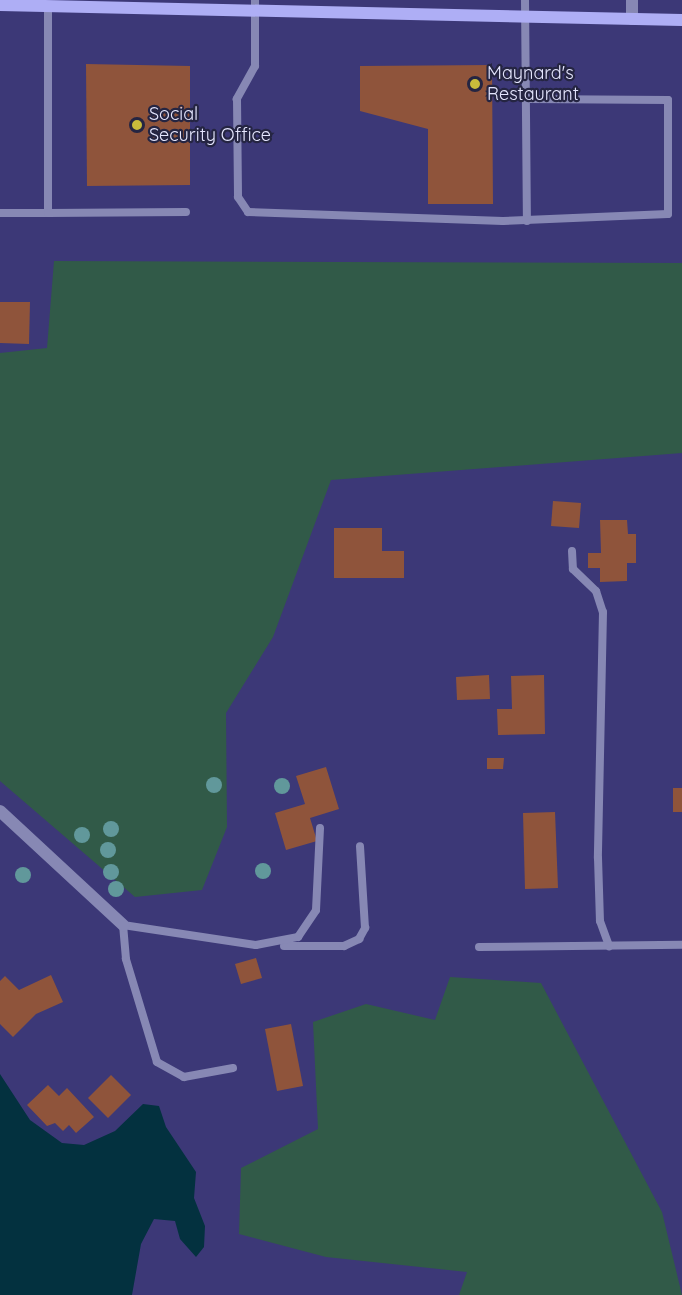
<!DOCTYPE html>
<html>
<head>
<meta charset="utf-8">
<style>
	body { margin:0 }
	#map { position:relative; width:682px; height:1295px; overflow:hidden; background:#3c3877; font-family:Quicksand,sans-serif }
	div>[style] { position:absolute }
	.green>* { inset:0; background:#315a48 }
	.water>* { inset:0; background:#03313f }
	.building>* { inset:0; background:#8f543b }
	.lane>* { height:8px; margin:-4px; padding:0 4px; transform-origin:4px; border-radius:4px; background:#8788b4 }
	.street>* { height:12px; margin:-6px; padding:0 6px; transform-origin:6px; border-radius:6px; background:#8788b4 }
	.secondary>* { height:12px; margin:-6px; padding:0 6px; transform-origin:6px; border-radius:6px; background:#aeaef5 }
	.trees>* { width:16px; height:16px; margin:-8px; border-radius:50%; background:#61989b }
	.dots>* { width:16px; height:16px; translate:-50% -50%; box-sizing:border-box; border:3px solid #252542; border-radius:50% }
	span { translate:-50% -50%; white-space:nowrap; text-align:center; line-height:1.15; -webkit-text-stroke:4.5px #252542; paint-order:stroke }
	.poi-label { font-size:18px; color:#e5e6fe }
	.left { translate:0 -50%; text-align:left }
</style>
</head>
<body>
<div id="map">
	<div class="green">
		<i style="clip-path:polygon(54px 261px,682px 263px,682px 453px,331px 480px,273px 637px,226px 713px,227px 827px,202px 890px,135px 897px,0 781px,0 353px,47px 348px)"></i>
		<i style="clip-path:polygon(450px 977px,541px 983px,662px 1212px,682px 1295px,459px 1295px,467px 1272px,326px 1257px,239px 1234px,241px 1168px,318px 1129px,313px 1022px,366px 1004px,435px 1020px)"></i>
	</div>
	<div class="water">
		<i style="clip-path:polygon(0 1074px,30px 1120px,62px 1143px,84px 1145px,115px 1131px,143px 1104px,159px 1106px,166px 1127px,196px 1172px,194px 1198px,205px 1226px,204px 1247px,196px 1257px,180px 1239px,175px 1221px,154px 1219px,141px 1244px,132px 1295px,0 1295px)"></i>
	</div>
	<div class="building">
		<i style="clip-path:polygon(86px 64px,190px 66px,190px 185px,87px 186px)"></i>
		<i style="clip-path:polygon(492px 65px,493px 204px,428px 204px,428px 129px,360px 111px,360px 66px)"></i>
		<i style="clip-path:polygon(0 302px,30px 302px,29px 344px,0 343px)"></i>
		<i style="clip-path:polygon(553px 501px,581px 503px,579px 528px,551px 526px)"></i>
		<i style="clip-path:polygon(600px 520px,627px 520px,628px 534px,636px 534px,636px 563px,627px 563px,627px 581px,600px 582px,600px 568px,588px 568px,588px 553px,601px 553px)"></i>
		<i style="clip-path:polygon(334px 528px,382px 528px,382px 551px,404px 551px,404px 578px,334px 578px)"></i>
		<i style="clip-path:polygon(489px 675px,490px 699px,457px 700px,456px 677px)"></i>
		<i style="clip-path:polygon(544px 675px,545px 734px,498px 735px,497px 709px,512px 709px,511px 676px)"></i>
		<i style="clip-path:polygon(487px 758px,504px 758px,503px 769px,487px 769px)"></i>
		<i style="clip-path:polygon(326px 767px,339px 809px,310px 818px,317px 841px,286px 850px,275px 813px,305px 804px,296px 776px)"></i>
		<i style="clip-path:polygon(673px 788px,682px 788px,682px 812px,673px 812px)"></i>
		<i style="clip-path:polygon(555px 812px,558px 888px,525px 889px,523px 813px)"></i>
		<i style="clip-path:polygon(256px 958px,262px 978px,241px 984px,235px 964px)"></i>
		<i style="clip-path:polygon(51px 975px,63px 1002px,36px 1014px,13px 1037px,0 1024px,0 981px,5px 976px,19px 990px)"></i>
		<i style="clip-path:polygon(291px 1024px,303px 1086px,277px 1091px,265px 1029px)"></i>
		<i style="clip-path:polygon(111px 1075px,131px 1095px,108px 1118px,88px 1098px)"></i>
		<i style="clip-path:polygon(48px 1085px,59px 1096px,67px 1088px,94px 1117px,76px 1133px,69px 1125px,63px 1131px,55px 1123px,47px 1126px,27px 1105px)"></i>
	</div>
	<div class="lane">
		<i style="left:255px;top:0;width:66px;rotate:90deg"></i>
		<i style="left:255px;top:66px;width:38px;rotate:119deg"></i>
		<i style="left:237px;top:99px;width:98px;rotate:89.4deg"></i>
		<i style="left:238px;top:197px;width:18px;rotate:56deg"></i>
		<i style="left:248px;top:212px;width:255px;rotate:2deg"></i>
		<i style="left:503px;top:221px;width:165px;rotate:-2.4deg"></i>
		<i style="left:668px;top:214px;width:114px;rotate:-90deg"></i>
		<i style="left:668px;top:100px;width:141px;rotate:-179.6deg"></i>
		<i style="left:525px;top:0;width:221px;rotate:89.5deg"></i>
		<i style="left:0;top:213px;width:48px"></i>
		<i style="left:48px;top:213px;width:206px;rotate:-90deg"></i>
		<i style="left:48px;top:213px;width:138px;rotate:-0.4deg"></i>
		<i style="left:572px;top:551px;width:18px;rotate:87deg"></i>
		<i style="left:573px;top:569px;width:32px;rotate:44deg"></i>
		<i style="left:596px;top:591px;width:22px;rotate:72deg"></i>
		<i style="left:603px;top:612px;width:246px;rotate:91.2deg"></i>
		<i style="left:598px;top:858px;width:63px;rotate:88.2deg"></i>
		<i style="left:600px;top:921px;width:27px;rotate:70deg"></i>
		<i style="left:284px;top:946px;width:60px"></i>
		<i style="left:344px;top:946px;width:17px;rotate:-25deg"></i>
		<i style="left:359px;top:939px;width:13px;rotate:-61deg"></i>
		<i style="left:365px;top:928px;width:82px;rotate:-93.5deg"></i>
		<i style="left:479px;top:947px;width:203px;rotate:-0.6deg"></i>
		<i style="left:233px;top:1068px;width:50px;rotate:169.6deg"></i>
		<i style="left:184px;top:1077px;width:31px;rotate:-151deg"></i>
		<i style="left:157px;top:1062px;width:108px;rotate:-106.8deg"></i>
		<i style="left:126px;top:959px;width:34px;rotate:-95deg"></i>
		<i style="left:123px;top:925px;width:134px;rotate:8.6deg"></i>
		<i style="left:256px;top:945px;width:43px;rotate:-10.8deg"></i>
		<i style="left:298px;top:937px;width:32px;rotate:-56deg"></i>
		<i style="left:316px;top:910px;width:82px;rotate:-87.2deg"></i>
	</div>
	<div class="street">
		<i style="left:632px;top:19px;width:19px;rotate:-90deg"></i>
		<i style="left:0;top:811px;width:168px;rotate:42.8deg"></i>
	</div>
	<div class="secondary">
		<i style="left:0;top:5px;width:682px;rotate:1.26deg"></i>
	</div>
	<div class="trees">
		<i style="left:214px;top:785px"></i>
		<i style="left:282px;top:786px"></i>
		<i style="left:111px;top:829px"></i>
		<i style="left:82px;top:835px"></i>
		<i style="left:108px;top:850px"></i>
		<i style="left:263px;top:871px"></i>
		<i style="left:111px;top:872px"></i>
		<i style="left:23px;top:875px"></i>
		<i style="left:116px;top:889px"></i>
	</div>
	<div class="dots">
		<i style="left:475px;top:84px;background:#c8bb3b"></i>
		<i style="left:137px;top:125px;background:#c8bb3b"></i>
	</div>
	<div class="poi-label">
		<span class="left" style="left:487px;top:84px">Maynard's<br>Restaurant</span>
		<span class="left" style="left:149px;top:125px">Social<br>Security Office</span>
	</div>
</div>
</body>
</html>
